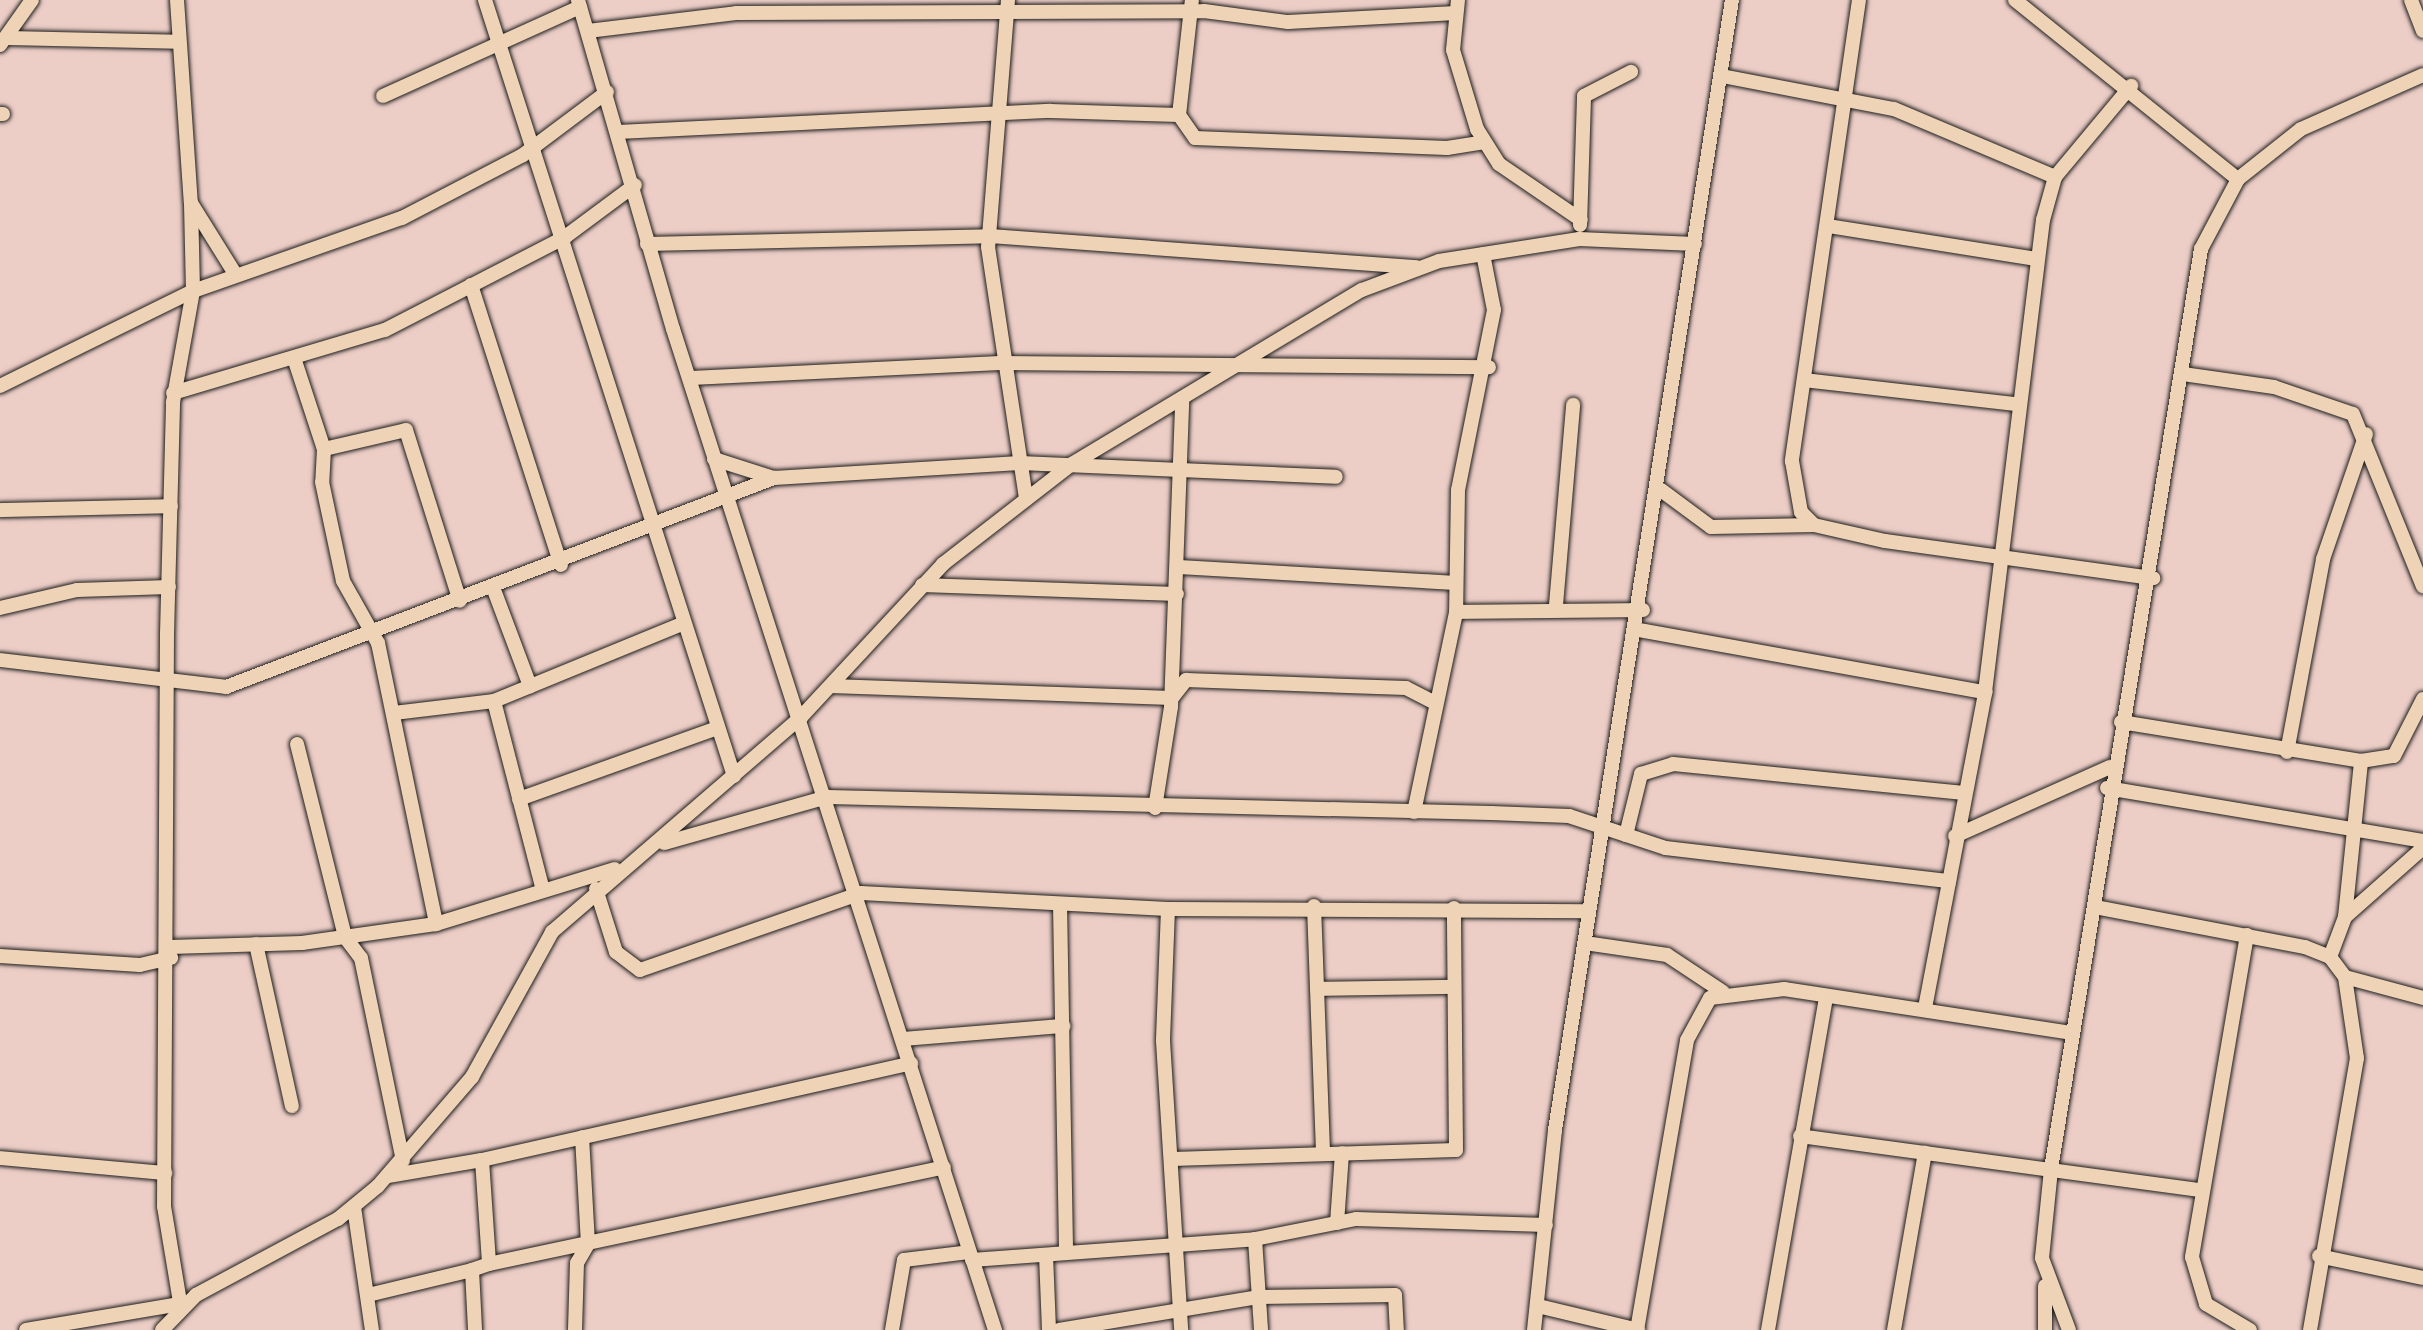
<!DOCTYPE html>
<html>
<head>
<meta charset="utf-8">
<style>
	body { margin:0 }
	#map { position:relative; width:2423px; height:1330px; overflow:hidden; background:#edcec7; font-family:"Patrick Hand",sans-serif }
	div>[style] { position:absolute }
	.roads { filter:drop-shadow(0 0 2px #1c1c1c) drop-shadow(0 0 2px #1c1c1c) }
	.minor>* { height:14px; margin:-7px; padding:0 7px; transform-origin:7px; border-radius:7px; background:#efd3b6 }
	span { translate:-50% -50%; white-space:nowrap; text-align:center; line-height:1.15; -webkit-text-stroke:8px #efd3b6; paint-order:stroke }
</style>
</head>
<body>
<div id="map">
	<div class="roads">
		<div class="minor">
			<i style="left:177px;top:0;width:203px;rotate:86.1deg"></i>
			<i style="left:191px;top:203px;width:81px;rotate:58.1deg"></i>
			<i style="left:485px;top:0;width:815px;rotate:72.21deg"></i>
			<i style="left:578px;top:0;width:342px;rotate:73.9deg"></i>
			<i style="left:673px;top:329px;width:1052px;rotate:72.17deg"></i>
			<i style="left:1008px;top:0;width:248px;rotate:94.6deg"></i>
			<i style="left:988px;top:247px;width:255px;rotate:81.4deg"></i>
			<i style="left:1458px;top:0;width:50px;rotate:95.7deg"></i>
			<i style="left:1453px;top:50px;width:83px;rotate:73.1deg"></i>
			<i style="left:1477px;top:129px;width:41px;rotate:57.8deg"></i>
			<i style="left:1499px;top:164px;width:99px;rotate:34.3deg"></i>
			<i style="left:1859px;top:0;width:466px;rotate:98.3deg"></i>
			<i style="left:1792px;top:461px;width:52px;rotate:80deg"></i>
			<i style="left:1801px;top:512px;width:18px;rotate:45deg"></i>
			<i style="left:1814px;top:525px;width:73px;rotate:12.7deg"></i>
			<i style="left:1885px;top:541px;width:271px;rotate:7.9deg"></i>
			<i style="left:2015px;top:0;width:286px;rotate:38.8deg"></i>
			<i style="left:2411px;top:0;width:33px;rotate:69deg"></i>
			<i style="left:588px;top:31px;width:149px;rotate:-6.9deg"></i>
			<i style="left:736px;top:13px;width:468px;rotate:-0.2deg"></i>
			<i style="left:1204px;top:11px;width:85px;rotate:7.5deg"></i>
			<i style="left:1288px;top:22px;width:168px;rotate:-3.1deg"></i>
			<i style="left:8px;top:38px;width:170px;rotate:1.3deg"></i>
			<i style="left:0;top:45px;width:55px;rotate:-54.6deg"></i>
			<i style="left:1722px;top:76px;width:175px;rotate:10.9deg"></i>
			<i style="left:1894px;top:109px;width:175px;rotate:22.9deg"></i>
			<i style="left:383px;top:96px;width:216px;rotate:-24.3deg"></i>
			<i style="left:0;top:114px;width:3px"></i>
			<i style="left:1179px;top:115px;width:116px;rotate:-83.6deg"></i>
			<i style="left:618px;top:132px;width:433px;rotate:-2.8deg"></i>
			<i style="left:1050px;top:111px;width:129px;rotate:1.8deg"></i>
			<i style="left:1179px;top:115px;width:28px;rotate:55deg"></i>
			<i style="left:1195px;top:138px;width:252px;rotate:2.3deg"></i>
			<i style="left:1447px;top:148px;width:38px;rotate:-9deg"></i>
			<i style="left:1580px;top:225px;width:129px;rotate:-88.2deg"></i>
			<i style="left:1584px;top:96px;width:53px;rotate:-27.1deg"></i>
			<i style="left:1828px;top:226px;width:212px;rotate:9deg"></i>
			<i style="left:647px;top:244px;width:343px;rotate:-1.3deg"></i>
			<i style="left:990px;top:236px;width:428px;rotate:4.2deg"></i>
			<i style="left:1483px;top:254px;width:57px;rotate:78.9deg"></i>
			<i style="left:1494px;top:310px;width:184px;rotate:101.3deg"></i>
			<i style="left:1458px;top:490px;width:122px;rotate:90.9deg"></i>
			<i style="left:1456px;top:612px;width:187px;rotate:-0.6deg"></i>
			<i style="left:471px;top:285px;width:294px;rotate:72.2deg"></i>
			<i style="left:294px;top:358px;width:96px;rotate:71.8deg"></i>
			<i style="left:324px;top:449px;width:33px;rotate:93deg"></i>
			<i style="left:322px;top:482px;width:101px;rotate:78deg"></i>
			<i style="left:343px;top:581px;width:71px;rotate:60.6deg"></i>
			<i style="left:378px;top:643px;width:287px;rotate:78.3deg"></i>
			<i style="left:2183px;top:374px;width:92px;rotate:8.1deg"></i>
			<i style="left:2274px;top:387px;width:83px;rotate:18.9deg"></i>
			<i style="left:2353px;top:414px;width:186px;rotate:67.9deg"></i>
			<i style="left:691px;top:378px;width:309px;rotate:-2.8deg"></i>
			<i style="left:1000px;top:363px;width:489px;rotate:0.5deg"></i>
			<i style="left:1804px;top:380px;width:213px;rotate:6.5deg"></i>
			<i style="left:0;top:386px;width:215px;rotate:-26.2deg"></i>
			<i style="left:193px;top:291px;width:88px;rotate:-91.3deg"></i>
			<i style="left:173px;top:393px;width:221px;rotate:-16.6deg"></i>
			<i style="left:385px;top:330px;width:203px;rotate:-27.3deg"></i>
			<i style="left:565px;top:237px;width:87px;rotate:-36.6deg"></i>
			<i style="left:324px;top:449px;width:84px;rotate:-13deg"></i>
			<i style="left:406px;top:430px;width:179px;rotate:72.5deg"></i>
			<i style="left:714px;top:459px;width:63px;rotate:17.6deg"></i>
			<i style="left:1661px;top:490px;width:62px;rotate:36.5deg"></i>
			<i style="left:1711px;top:527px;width:103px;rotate:-1.1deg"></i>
			<i style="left:0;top:510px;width:171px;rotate:-1.3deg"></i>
			<i style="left:1179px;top:567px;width:277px;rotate:3.3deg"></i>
			<i style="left:922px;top:585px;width:255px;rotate:2deg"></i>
			<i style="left:494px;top:590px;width:103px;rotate:69.4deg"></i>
			<i style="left:1556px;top:605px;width:201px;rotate:-85.1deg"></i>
			<i style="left:0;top:608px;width:79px;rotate:-13.2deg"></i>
			<i style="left:77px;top:590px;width:92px;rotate:-1.9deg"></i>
			<i style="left:1639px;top:630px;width:352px;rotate:10.2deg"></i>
			<i style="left:0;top:660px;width:228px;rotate:6.8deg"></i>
			<i style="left:226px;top:687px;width:587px;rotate:-20.88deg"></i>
			<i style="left:774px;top:478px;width:246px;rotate:-3.5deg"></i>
			<i style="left:1020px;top:463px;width:316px;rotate:2.5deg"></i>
			<i style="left:831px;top:686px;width:341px;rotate:2deg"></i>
			<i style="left:1172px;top:698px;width:23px;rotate:-52deg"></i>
			<i style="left:1186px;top:680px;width:220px;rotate:2.1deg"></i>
			<i style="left:1406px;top:688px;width:29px;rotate:27deg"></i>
			<i style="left:494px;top:701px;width:195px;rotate:75.5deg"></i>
			<i style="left:394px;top:713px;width:101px;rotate:-6.8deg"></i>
			<i style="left:494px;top:701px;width:205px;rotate:-22.3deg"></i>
			<i style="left:2121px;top:722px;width:243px;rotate:9.2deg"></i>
			<i style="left:2361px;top:761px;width:33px;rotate:-9deg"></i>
			<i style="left:2394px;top:756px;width:64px;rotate:-63deg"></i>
			<i style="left:297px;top:744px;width:199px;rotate:76deg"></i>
			<i style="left:345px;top:937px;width:26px;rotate:53deg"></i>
			<i style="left:361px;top:958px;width:207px;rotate:78.3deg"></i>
			<i style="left:2287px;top:752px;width:196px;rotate:-79.4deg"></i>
			<i style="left:2323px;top:559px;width:132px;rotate:-71deg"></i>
			<i style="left:2107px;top:788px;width:320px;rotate:9.5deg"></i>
			<i style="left:519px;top:799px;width:210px;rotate:-19.7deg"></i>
			<i style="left:1155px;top:808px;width:102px;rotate:-81deg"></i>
			<i style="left:1171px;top:707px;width:307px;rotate:-87.9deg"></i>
			<i style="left:1414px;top:812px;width:204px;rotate:-78.1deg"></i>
			<i style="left:1626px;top:835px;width:63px;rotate:-76.2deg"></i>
			<i style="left:1641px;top:774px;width:34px;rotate:-17deg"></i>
			<i style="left:1673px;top:764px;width:293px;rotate:5.7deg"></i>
			<i style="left:1955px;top:836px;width:170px;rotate:-24deg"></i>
			<i style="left:664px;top:843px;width:170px;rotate:-15.7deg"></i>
			<i style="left:828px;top:797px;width:663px;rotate:1.38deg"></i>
			<i style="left:1491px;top:813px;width:78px;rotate:2.2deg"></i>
			<i style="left:1569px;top:816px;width:102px;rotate:18.3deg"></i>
			<i style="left:1666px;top:848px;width:285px;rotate:6.7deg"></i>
			<i style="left:596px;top:889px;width:66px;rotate:72.4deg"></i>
			<i style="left:616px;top:952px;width:30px;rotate:37deg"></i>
			<i style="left:640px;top:970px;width:234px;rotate:-19.2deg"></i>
			<i style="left:861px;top:893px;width:307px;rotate:3deg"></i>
			<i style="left:1168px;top:909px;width:420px;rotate:0.3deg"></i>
			<i style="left:1060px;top:904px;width:349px;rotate:89deg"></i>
			<i style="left:1314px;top:906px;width:248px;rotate:87.9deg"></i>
			<i style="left:2095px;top:907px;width:214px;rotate:10.8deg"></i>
			<i style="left:2305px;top:947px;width:27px;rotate:22deg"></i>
			<i style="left:2330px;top:957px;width:25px;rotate:53deg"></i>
			<i style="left:2345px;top:977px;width:82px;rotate:81.6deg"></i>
			<i style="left:2357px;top:1058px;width:276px;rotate:99.8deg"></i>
			<i style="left:1168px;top:909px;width:132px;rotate:92.2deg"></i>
			<i style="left:1163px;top:1041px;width:290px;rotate:86.4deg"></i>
			<i style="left:2345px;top:917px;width:104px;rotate:-41.5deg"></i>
			<i style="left:2247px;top:935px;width:327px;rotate:99.7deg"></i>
			<i style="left:2192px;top:1257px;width:49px;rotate:73.4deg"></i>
			<i style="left:2206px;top:1304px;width:51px;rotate:30.6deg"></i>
			<i style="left:1585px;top:943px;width:83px;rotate:8.3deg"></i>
			<i style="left:1667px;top:955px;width:67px;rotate:33.5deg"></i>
			<i style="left:256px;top:944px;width:166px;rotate:77.5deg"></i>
			<i style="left:170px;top:947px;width:132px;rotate:-1.7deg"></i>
			<i style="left:302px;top:943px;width:135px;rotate:-8.1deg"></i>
			<i style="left:436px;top:924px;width:187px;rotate:-17.1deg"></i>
			<i style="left:0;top:956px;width:140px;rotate:3.7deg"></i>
			<i style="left:140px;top:965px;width:32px;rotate:-13deg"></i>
			<i style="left:2330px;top:957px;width:43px;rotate:-69.4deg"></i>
			<i style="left:2345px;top:917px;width:157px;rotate:-84.1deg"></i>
			<i style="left:2345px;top:977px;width:81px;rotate:15.1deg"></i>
			<i style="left:1317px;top:989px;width:134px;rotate:-0.9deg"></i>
			<i style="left:1925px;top:1008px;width:322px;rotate:-79.2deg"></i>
			<i style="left:1985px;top:692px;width:476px;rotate:-83deg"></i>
			<i style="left:2043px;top:220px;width:45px;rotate:-74.4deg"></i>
			<i style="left:2055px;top:177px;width:119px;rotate:-50.1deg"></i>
			<i style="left:904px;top:1039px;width:160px;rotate:-4.7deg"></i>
			<i style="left:1800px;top:1136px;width:406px;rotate:7.7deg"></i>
			<i style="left:0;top:1158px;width:166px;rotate:5.2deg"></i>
			<i style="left:1172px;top:1159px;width:284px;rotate:-1.8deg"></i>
			<i style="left:1456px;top:1150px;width:242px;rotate:-90.5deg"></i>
			<i style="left:482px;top:1160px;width:440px;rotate:-12.7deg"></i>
			<i style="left:388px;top:1176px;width:95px;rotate:-9.7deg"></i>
			<i style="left:482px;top:1160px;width:104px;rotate:86.1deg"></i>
			<i style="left:489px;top:1264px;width:18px;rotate:161deg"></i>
			<i style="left:472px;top:1270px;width:60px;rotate:87.1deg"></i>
			<i style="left:354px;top:1207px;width:124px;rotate:81.7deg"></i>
			<i style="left:1337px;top:1223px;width:70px;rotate:-85.9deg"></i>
			<i style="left:1255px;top:1239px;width:91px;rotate:86.2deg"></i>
			<i style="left:1046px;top:1255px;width:75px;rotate:87.7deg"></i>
			<i style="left:2319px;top:1256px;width:106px;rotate:11.9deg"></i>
			<i style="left:972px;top:1260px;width:284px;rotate:-4.2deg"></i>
			<i style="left:1255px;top:1239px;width:103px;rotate:-11.2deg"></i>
			<i style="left:1356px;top:1219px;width:190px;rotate:1.8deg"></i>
			<i style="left:489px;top:1264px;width:465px;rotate:-12deg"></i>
			<i style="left:368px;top:1295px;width:107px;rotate:-13.5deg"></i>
			<i style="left:1538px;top:1306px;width:103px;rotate:13.5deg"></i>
			<i style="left:181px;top:1308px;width:103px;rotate:-99.5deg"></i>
			<i style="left:164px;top:1206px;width:572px;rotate:-89.7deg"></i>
			<i style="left:167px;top:634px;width:232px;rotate:-88.5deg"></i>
			<i style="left:173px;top:402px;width:113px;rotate:-79.8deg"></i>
			<i style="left:193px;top:291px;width:221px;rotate:-19.3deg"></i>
			<i style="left:402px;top:218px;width:136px;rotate:-27.5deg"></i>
			<i style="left:523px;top:155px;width:105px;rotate:-36.9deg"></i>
			<i style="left:26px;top:1330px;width:156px;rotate:-9.6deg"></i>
			<i style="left:162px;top:1330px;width:49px;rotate:-45.8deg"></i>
			<i style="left:196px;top:1295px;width:161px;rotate:-28.2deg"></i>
			<i style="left:338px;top:1219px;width:52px;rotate:-39.5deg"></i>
			<i style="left:378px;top:1186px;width:144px;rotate:-49.2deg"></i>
			<i style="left:472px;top:1077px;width:166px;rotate:-61.1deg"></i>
			<i style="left:552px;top:932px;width:329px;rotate:-40.8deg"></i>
			<i style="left:801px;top:717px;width:209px;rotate:-47.1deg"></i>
			<i style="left:943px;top:564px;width:163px;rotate:-37.8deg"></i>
			<i style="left:1072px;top:464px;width:338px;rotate:-31deg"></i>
			<i style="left:1362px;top:290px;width:82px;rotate:-20.6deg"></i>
			<i style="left:1439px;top:261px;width:142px;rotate:-8.9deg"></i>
			<i style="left:1579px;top:239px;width:116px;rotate:2.5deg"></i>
			<i style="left:575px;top:1330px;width:67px;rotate:-88.3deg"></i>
			<i style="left:577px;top:1263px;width:22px;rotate:-60deg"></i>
			<i style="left:588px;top:1244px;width:107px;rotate:-93.2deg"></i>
			<i style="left:892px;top:1330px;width:71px;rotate:-80.3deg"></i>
			<i style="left:904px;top:1260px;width:65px;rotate:-7deg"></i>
			<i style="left:1059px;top:1330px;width:203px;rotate:-9.4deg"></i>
			<i style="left:1259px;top:1297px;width:136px;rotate:-0.8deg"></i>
			<i style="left:1395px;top:1295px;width:35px;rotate:87deg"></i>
			<i style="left:1534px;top:1330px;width:201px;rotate:-84deg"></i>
			<i style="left:1555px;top:1130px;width:1144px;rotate:-81.1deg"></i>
			<i style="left:1637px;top:1330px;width:294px;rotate:-80.2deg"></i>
			<i style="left:1687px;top:1040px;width:48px;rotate:-61.3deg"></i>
			<i style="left:1710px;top:998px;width:75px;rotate:-6.9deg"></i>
			<i style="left:1784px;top:989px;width:292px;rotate:8.7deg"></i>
			<i style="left:1768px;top:1330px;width:339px;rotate:-80.1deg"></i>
			<i style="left:1894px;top:1330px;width:180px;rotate:-80.1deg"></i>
			<i style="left:2045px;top:1330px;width:44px;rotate:-90deg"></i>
			<i style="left:2069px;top:1330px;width:77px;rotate:-110.6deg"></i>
			<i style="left:2042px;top:1258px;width:89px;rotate:-84.2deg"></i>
			<i style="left:2051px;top:1169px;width:932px;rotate:-80.74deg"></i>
			<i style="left:2201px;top:249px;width:79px;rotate:-62.1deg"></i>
			<i style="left:2238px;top:179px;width:80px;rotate:-38.4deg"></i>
			<i style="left:2301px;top:129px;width:133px;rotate:-23.9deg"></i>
		</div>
	</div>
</div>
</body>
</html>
